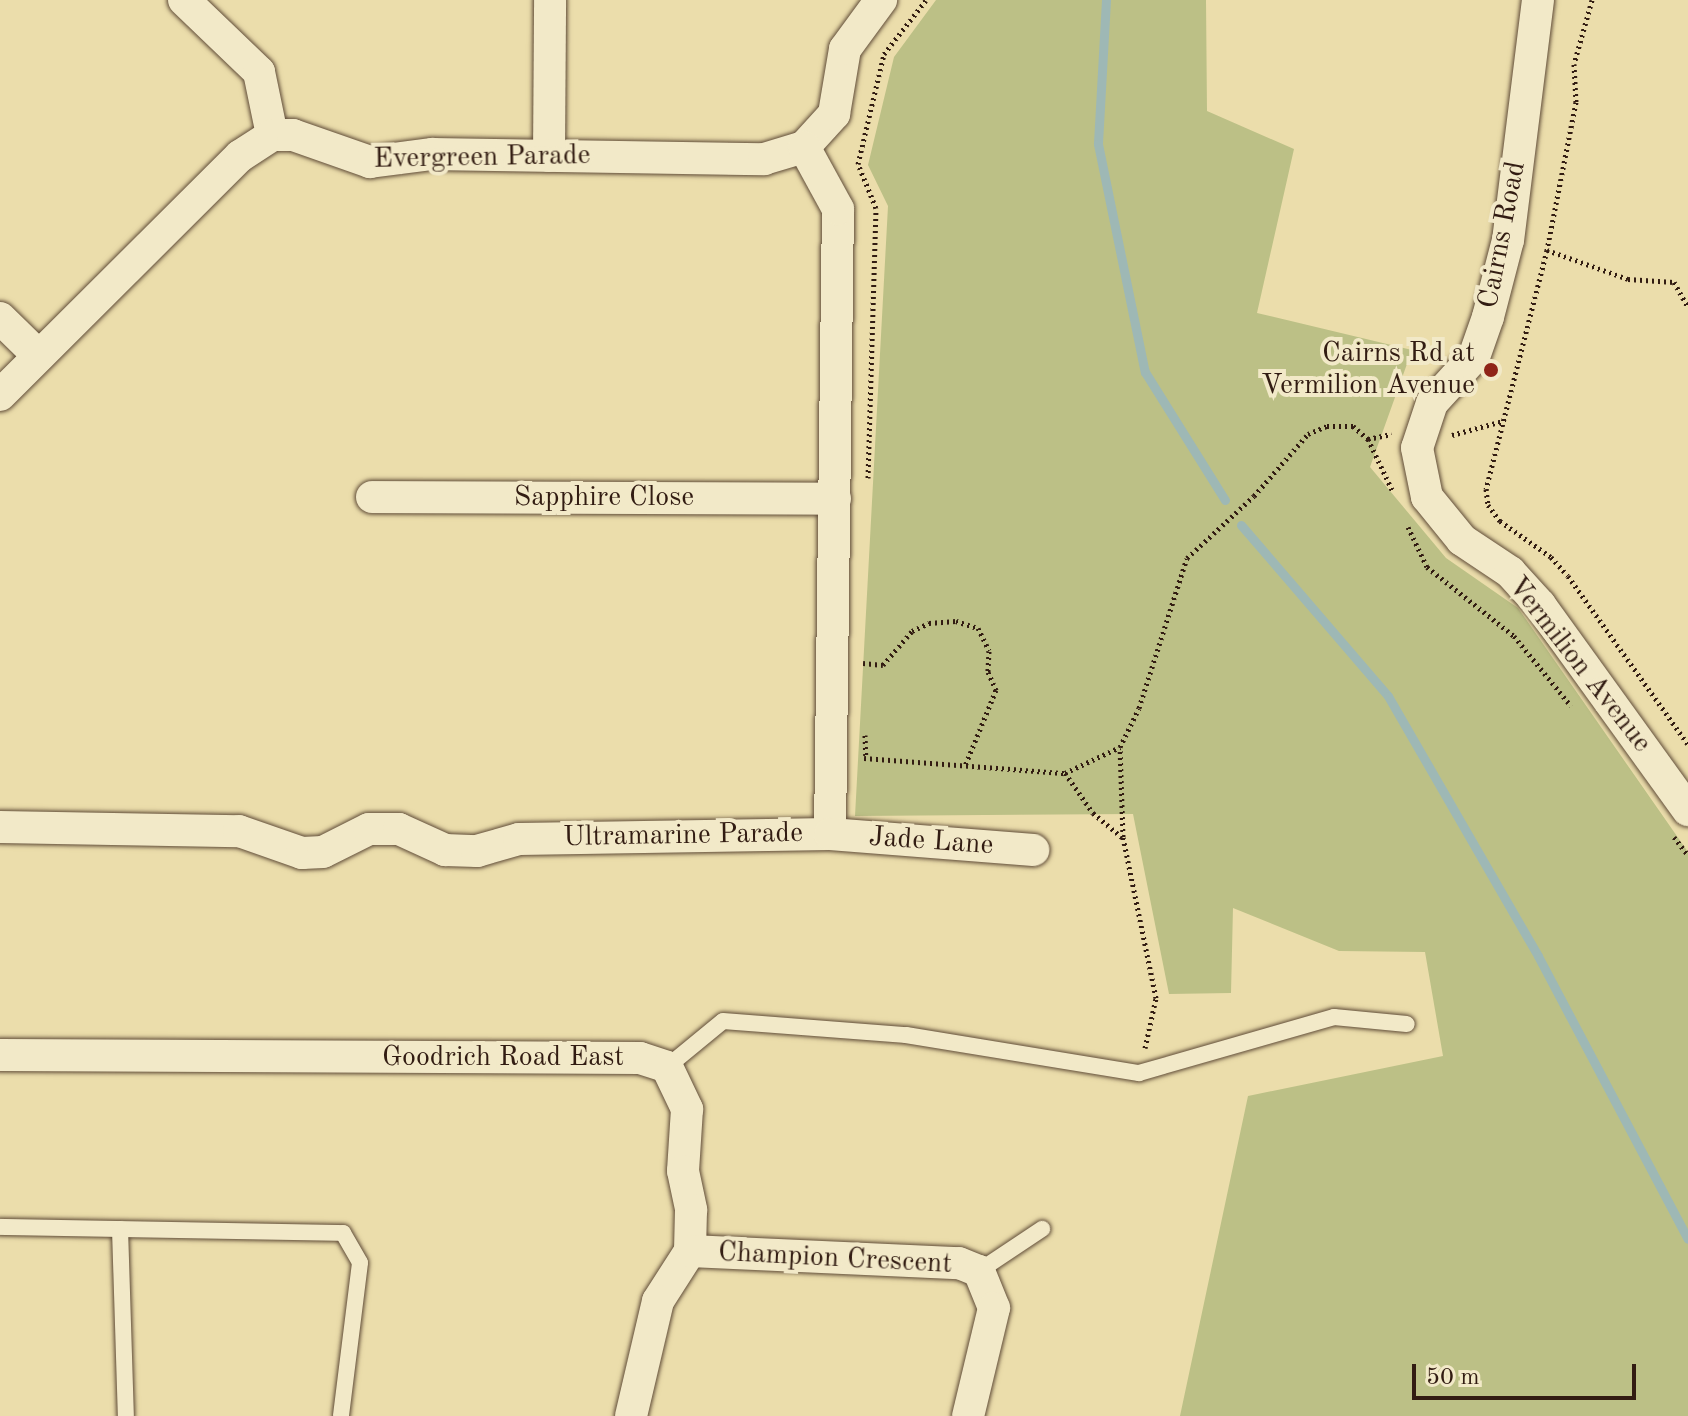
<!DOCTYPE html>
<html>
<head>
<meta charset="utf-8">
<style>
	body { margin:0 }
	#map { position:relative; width:1688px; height:1416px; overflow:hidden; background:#ebddab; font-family:"Old Standard TT",serif }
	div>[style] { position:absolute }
	.green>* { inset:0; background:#bcc086 }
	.stream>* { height:9px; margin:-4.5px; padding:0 4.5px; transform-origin:4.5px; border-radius:4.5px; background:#9eb8b5 }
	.path>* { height:5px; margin-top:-2.5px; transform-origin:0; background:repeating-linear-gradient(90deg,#321c12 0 2px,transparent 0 6px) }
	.roads { filter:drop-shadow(0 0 2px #604c38) drop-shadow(0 0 2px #604c38) }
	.service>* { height:16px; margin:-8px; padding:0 8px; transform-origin:8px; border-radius:8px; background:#f2e9c8 }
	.minor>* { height:32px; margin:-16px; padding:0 16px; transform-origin:16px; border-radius:16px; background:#f2e9c8 }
	.dots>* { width:22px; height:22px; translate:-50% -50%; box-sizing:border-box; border:4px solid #f2e9c8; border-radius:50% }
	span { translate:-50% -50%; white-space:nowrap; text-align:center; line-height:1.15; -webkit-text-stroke:8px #f2e9c8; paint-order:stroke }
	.street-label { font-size:28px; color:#321c12 }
	.poi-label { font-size:28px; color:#321c12 }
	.right { translate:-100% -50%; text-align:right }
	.scale { position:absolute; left:1412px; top:1364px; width:224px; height:36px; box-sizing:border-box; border:4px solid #321c12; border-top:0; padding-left:10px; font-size:24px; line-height:28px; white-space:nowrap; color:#321c12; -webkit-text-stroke:6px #f2e9c8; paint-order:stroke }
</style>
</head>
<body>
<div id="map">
	<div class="green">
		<i style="clip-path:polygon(936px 0,1206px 0,1207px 111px,1294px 149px,1257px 313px,1412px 350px,1370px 467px,1446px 558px,1518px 608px,1688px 852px,1688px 1416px,1180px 1416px,1248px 1096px,1443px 1056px,1425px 952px,1339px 951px,1233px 908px,1231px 993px,1169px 994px,1133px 814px,855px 816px,888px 206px,868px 165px,894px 57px)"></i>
	</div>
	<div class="stream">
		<i style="left:1106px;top:0;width:144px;rotate:93.2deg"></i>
		<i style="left:1098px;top:144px;width:233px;rotate:78.4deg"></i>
		<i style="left:1145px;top:372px;width:151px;rotate:58deg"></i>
		<i style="left:1241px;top:525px;width:225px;rotate:49.3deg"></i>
		<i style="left:1388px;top:696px;width:300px;rotate:60deg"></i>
		<i style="left:1538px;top:956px;width:320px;rotate:62.1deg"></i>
	</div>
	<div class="path">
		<i style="left:1592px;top:0;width:66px;rotate:105.7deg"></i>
		<i style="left:1574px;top:64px;width:38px;rotate:87deg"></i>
		<i style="left:1576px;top:102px;width:151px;rotate:101.1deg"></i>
		<i style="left:1547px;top:250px;width:247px;rotate:104.3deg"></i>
		<i style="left:1486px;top:489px;width:16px;rotate:83deg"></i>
		<i style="left:1488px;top:505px;width:20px;rotate:53deg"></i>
		<i style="left:1500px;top:521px;width:62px;rotate:35.2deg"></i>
		<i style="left:1551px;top:557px;width:25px;rotate:48deg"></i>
		<i style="left:1568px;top:576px;width:206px;rotate:54.5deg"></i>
		<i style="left:1547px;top:250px;width:86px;rotate:19.7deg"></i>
		<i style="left:1628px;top:279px;width:46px;rotate:3.7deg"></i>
		<i style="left:1674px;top:282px;width:29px;rotate:61deg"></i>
		<i style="left:1452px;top:435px;width:53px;rotate:-15.4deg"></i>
		<i style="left:1368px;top:439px;width:24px;rotate:-12deg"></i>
		<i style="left:868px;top:478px;width:270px;rotate:-88.3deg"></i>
		<i style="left:876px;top:208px;width:48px;rotate:-112.2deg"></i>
		<i style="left:858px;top:164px;width:113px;rotate:-76.7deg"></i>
		<i style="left:884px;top:54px;width:68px;rotate:-52.1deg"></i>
		<i style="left:1408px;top:527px;width:44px;rotate:64.6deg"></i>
		<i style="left:1427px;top:567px;width:111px;rotate:38.4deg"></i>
		<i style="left:1514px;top:636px;width:90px;rotate:50.8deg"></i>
		<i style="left:863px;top:663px;width:20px;rotate:6deg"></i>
		<i style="left:883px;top:665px;width:45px;rotate:-49.5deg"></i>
		<i style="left:912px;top:631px;width:19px;rotate:-25deg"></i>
		<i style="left:929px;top:623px;width:27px;rotate:-4deg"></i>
		<i style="left:956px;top:621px;width:23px;rotate:18deg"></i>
		<i style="left:978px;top:628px;width:25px;rotate:64deg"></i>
		<i style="left:989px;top:651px;width:21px;rotate:93deg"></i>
		<i style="left:988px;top:672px;width:20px;rotate:66deg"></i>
		<i style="left:996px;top:690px;width:82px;rotate:112.2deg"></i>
		<i style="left:865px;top:735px;width:23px;rotate:88deg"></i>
		<i style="left:864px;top:758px;width:202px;rotate:4.3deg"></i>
		<i style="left:1065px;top:773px;width:61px;rotate:-25.3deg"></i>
		<i style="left:1065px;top:773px;width:49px;rotate:55deg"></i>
		<i style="left:1093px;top:813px;width:38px;rotate:40deg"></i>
		<i style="left:1674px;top:837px;width:23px;rotate:52deg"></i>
		<i style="left:1145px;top:1048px;width:51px;rotate:-77.6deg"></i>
		<i style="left:1156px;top:998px;width:164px;rotate:-101.6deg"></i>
		<i style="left:1123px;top:837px;width:90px;rotate:-91.9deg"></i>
		<i style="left:1120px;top:747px;width:43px;rotate:-64deg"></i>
		<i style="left:1139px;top:708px;width:157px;rotate:-72.3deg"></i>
		<i style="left:1187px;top:558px;width:91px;rotate:-42.8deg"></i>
		<i style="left:1254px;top:496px;width:82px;rotate:-48.9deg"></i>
		<i style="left:1308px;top:434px;width:21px;rotate:-23deg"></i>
		<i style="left:1327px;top:426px;width:26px"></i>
		<i style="left:1353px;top:426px;width:20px;rotate:41deg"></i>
		<i style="left:1368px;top:439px;width:59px;rotate:64.7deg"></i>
	</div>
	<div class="roads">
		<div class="service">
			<i style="left:667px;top:1067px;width:72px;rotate:-39.4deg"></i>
			<i style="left:723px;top:1021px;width:184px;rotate:4.4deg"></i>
			<i style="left:906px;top:1035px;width:236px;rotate:9.3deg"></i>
			<i style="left:1139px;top:1073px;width:203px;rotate:-16deg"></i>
			<i style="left:1334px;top:1017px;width:73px;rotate:5.5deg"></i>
			<i style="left:0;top:1227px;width:343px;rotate:1deg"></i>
			<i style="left:343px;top:1233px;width:34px;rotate:60deg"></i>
			<i style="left:360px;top:1263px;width:154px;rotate:97.1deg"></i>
			<i style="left:120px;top:1229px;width:187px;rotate:88.2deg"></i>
			<i style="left:979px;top:1271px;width:76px;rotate:-33.7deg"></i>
		</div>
		<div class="minor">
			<i style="left:184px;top:0;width:104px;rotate:43.8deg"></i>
			<i style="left:259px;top:72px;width:64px;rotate:78.3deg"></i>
			<i style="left:1538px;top:0;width:242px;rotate:97.1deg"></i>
			<i style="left:1508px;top:240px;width:80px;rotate:104.6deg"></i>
			<i style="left:1488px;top:317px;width:42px;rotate:109.3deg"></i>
			<i style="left:1474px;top:357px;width:62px;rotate:132.4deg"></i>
			<i style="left:1432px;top:403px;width:47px;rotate:108.4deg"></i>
			<i style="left:1417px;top:448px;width:50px;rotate:78.5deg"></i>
			<i style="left:1427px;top:497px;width:55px;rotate:50.9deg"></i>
			<i style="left:1462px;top:540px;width:58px;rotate:33.7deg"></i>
			<i style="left:1510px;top:572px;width:45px;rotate:47.7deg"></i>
			<i style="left:1540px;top:605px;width:253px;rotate:54.2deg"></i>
			<i style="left:549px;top:156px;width:156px;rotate:-89.6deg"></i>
			<i style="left:0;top:318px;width:54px;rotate:44.3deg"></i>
			<i style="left:0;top:395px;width:339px;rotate:-44.9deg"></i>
			<i style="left:240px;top:156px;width:38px;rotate:-33deg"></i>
			<i style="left:272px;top:135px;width:21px"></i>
			<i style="left:293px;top:135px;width:82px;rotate:19.3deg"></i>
			<i style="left:370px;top:162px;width:63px;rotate:-7.4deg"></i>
			<i style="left:432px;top:154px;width:332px;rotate:0.9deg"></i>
			<i style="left:764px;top:159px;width:42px;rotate:-16.7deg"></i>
			<i style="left:804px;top:147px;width:45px;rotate:-47.7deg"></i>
			<i style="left:834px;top:114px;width:66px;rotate:-80.4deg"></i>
			<i style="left:845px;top:49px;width:61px;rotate:-53.7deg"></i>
			<i style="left:372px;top:497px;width:463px;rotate:0.2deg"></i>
			<i style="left:0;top:827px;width:239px;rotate:1deg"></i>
			<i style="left:239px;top:831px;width:67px;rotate:19.2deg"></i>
			<i style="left:302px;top:853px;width:21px;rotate:-3deg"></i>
			<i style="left:323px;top:852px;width:51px;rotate:-26.6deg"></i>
			<i style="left:369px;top:829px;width:30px"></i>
			<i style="left:399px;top:829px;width:51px;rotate:24.5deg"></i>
			<i style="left:445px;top:850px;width:32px;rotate:2deg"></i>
			<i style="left:477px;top:851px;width:44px;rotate:-15.9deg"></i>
			<i style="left:519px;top:839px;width:311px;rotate:-0.9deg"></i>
			<i style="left:830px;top:834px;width:625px;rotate:-89.27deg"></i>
			<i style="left:838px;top:209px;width:71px;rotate:-118.7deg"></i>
			<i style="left:830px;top:834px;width:204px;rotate:4.5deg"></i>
			<i style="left:0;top:1055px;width:640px;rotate:0.27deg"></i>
			<i style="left:640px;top:1058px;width:28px;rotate:18deg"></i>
			<i style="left:667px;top:1067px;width:47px;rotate:64.5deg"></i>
			<i style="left:687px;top:1109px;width:62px;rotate:93.7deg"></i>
			<i style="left:683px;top:1171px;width:40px;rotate:78deg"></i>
			<i style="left:691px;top:1210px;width:41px;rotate:91.4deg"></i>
			<i style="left:690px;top:1251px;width:59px;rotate:122.6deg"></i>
			<i style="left:658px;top:1301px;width:118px;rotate:103.2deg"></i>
			<i style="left:690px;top:1251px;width:269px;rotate:2.6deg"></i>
			<i style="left:959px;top:1263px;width:22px;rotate:22deg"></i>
			<i style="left:979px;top:1271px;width:40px;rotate:68deg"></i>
			<i style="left:994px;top:1308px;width:111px;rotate:103.5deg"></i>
		</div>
	</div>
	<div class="dots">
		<i style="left:1491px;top:370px;background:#8f2418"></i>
	</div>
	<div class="street-label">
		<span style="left:482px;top:158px;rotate:-1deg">Evergreen Parade</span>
		<span style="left:1503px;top:235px;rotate:-79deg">Cairns Road</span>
		<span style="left:604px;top:498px">Sapphire Close</span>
		<span style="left:1579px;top:665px;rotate:52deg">Vermilion Avenue</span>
		<span style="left:683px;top:836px;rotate:-1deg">Ultramarine Parade</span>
		<span style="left:931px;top:842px;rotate:4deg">Jade Lane</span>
		<span style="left:503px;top:1058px">Goodrich Road East</span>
		<span style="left:835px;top:1259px;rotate:3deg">Champion Crescent</span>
	</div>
	<div class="poi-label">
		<span class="right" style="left:1475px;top:370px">Cairns Rd at<br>Vermilion Avenue</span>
	</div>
	<div class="scale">50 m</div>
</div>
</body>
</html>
